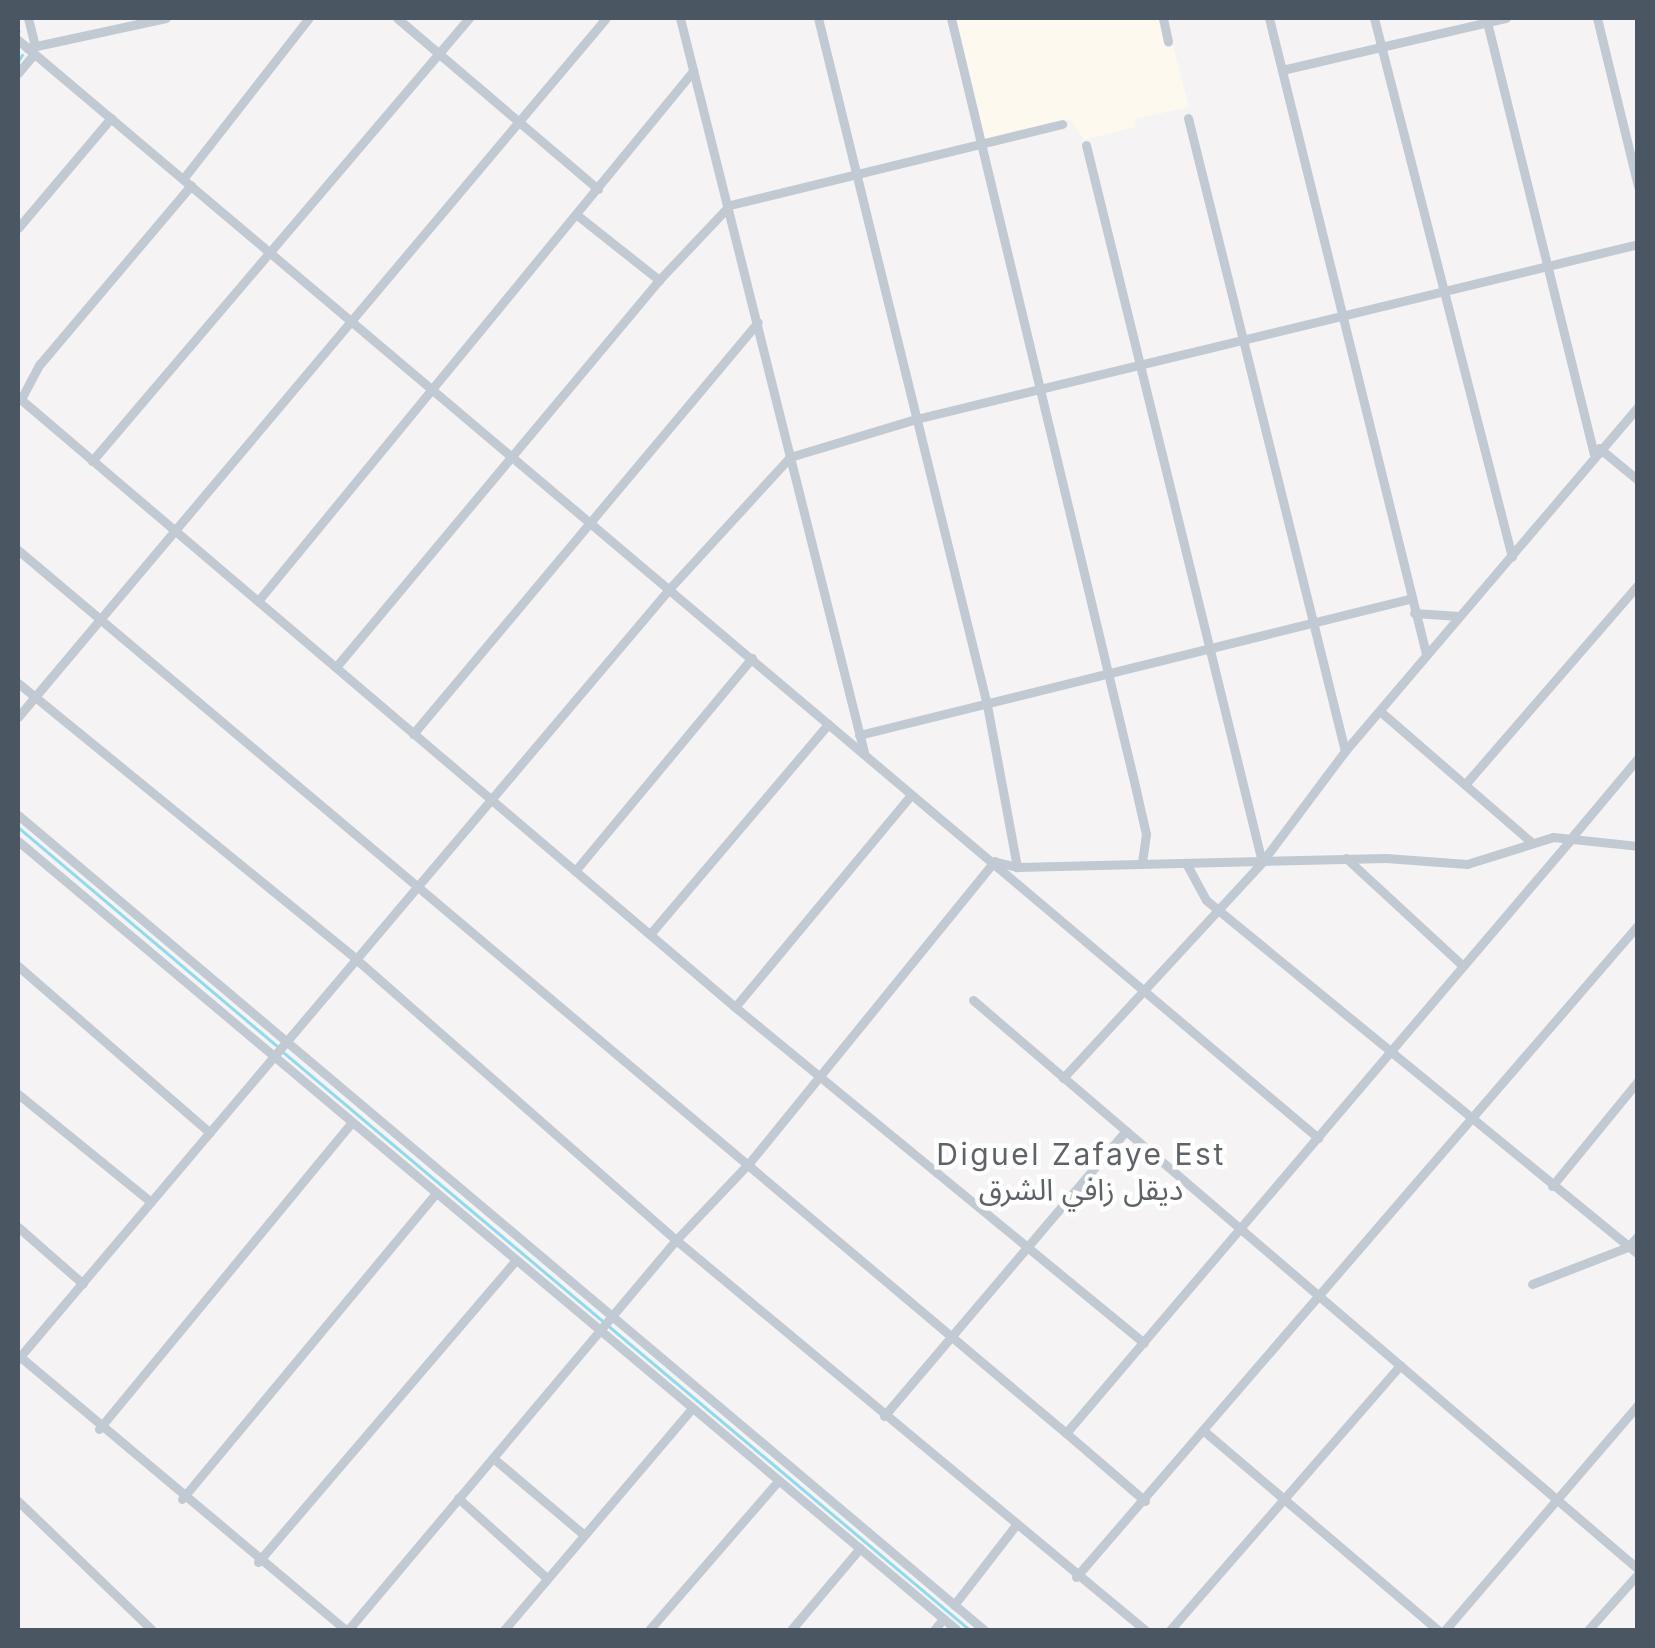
<!DOCTYPE html>
<html>
<head>
<meta charset="utf-8">
<style>
	body { margin:0 }
	#map { position:relative; width:1655px; height:1648px; overflow:hidden; background:#f5f3f3; font-family:Inter,"Noto Sans Arabic",sans-serif }
	div>[style] { position:absolute }
	.commercial>* { inset:0; background:#fdf9ef }
	.stream>* { height:2.5px; margin:-1.25px; padding:0 1.25px; transform-origin:1.25px; border-radius:1.25px; background:#90daee }
	.minor>* { height:9px; margin:-4.5px; padding:0 4.5px; transform-origin:4.5px; border-radius:4.5px; background:#c1cad2 }
	span { translate:-50% -50%; white-space:nowrap; text-align:center; line-height:1.15; -webkit-text-stroke:9px #fff; paint-order:stroke }
	.neighbourhood-label { font-size:30px; color:#5f6368; letter-spacing:2.5px }
	.frame { position:absolute; inset:0; border:20px solid #4a5661; pointer-events:none }
</style>
</head>
<body>
<div id="map">
	<div class="commercial">
		<i style="clip-path:polygon(955px 18px,1158px 18px,1165px 47px,1173px 46px,1189px 107px,1134px 119px,1136px 127px,1084px 140px,1071px 119px,985px 139px)"></i>
	</div>
	<div class="stream">
		<i style="left:18px;top:29px;width:2px;rotate:63deg"></i>
		<i style="left:18px;top:61px;width:7px;rotate:-56deg"></i>
		<i style="left:18px;top:827px;width:338px;rotate:40.2deg"></i>
		<i style="left:282px;top:1051px;width:899px;rotate:40.08deg"></i>
	</div>
	<div class="minor">
		<i style="left:28px;top:18px;width:29px;rotate:76deg"></i>
		<i style="left:397px;top:18px;width:264px;rotate:40.4deg"></i>
		<i style="left:680px;top:18px;width:757px;rotate:75.93deg"></i>
		<i style="left:818px;top:18px;width:707px;rotate:76.18deg"></i>
		<i style="left:987px;top:705px;width:165px;rotate:79.5deg"></i>
		<i style="left:951px;top:18px;width:781px;rotate:76.52deg"></i>
		<i style="left:1133px;top:777px;width:58px;rotate:77.2deg"></i>
		<i style="left:1146px;top:834px;width:30px;rotate:98deg"></i>
		<i style="left:1163px;top:18px;width:24px;rotate:78deg"></i>
		<i style="left:1269px;top:18px;width:655px;rotate:76.13deg"></i>
		<i style="left:1374px;top:18px;width:556px;rotate:75.64deg"></i>
		<i style="left:1486px;top:18px;width:449px;rotate:76.1deg"></i>
		<i style="left:1597px;top:18px;width:173px;rotate:76.3deg"></i>
		<i style="left:18px;top:40px;width:1702px;rotate:40.18deg"></i>
		<i style="left:27px;top:48px;width:142px;rotate:-12.2deg"></i>
		<i style="left:1282px;top:70px;width:230px;rotate:-13.1deg"></i>
		<i style="left:18px;top:73px;width:25px;rotate:-50deg"></i>
		<i style="left:1188px;top:118px;width:652px;rotate:76.07deg"></i>
		<i style="left:1086px;top:145px;width:738px;rotate:76.21deg"></i>
		<i style="left:183px;top:179px;width:204px;rotate:-52deg"></i>
		<i style="left:577px;top:215px;width:105px;rotate:38.4deg"></i>
		<i style="left:18px;top:228px;width:144px;rotate:-49.8deg"></i>
		<i style="left:18px;top:397px;width:941px;rotate:40.39deg"></i>
		<i style="left:735px;top:1007px;width:529px;rotate:39.4deg"></i>
		<i style="left:21px;top:399px;width:40px;rotate:-62deg"></i>
		<i style="left:40px;top:364px;width:234px;rotate:-49.8deg"></i>
		<i style="left:1599px;top:448px;width:50px;rotate:39.4deg"></i>
		<i style="left:92px;top:461px;width:582px;rotate:-49.6deg"></i>
		<i style="left:18px;top:550px;width:1370px;rotate:40.12deg"></i>
		<i style="left:258px;top:601px;width:686px;rotate:-50.62deg"></i>
		<i style="left:1414px;top:613px;width:45px;rotate:3.8deg"></i>
		<i style="left:336px;top:667px;width:504px;rotate:-50.15deg"></i>
		<i style="left:659px;top:280px;width:103px;rotate:-46.6deg"></i>
		<i style="left:730px;top:205px;width:342px;rotate:-13.7deg"></i>
		<i style="left:18px;top:683px;width:436px;rotate:39.2deg"></i>
		<i style="left:356px;top:959px;width:426px;rotate:41.3deg"></i>
		<i style="left:676px;top:1240px;width:610px;rotate:39.75deg"></i>
		<i style="left:1381px;top:712px;width:198px;rotate:40.9deg"></i>
		<i style="left:18px;top:717px;width:913px;rotate:-49.93deg"></i>
		<i style="left:413px;top:734px;width:537px;rotate:-50.06deg"></i>
		<i style="left:859px;top:735px;width:567px;rotate:-13.89deg"></i>
		<i style="left:1468px;top:781px;width:259px;rotate:-49.1deg"></i>
		<i style="left:18px;top:815px;width:1264px;rotate:40.15deg"></i>
		<i style="left:1572px;top:837px;width:103px;rotate:-50.1deg"></i>
		<i style="left:18px;top:841px;width:1226px;rotate:40.04deg"></i>
		<i style="left:1346px;top:858px;width:156px;rotate:42.7deg"></i>
		<i style="left:997px;top:862px;width:21px;rotate:14deg"></i>
		<i style="left:1017px;top:867px;width:369px;rotate:-1.4deg"></i>
		<i style="left:1386px;top:858px;width:81px;rotate:4.2deg"></i>
		<i style="left:1467px;top:864px;width:90px;rotate:-17.4deg"></i>
		<i style="left:1553px;top:837px;width:85px;rotate:6deg"></i>
		<i style="left:1186px;top:863px;width:42px;rotate:61.6deg"></i>
		<i style="left:1206px;top:900px;width:559px;rotate:39.33deg"></i>
		<i style="left:575px;top:871px;width:277px;rotate:-50.3deg"></i>
		<i style="left:651px;top:933px;width:274px;rotate:-49.7deg"></i>
		<i style="left:18px;top:966px;width:254px;rotate:41deg"></i>
		<i style="left:973px;top:1000px;width:875px;rotate:40.55deg"></i>
		<i style="left:735px;top:1007px;width:276px;rotate:-50.3deg"></i>
		<i style="left:1063px;top:1078px;width:294px;rotate:-47.3deg"></i>
		<i style="left:1262px;top:862px;width:139px;rotate:-53.2deg"></i>
		<i style="left:1345px;top:751px;width:452px;rotate:-49.6deg"></i>
		<i style="left:18px;top:1094px;width:171px;rotate:39.1deg"></i>
		<i style="left:1552px;top:1186px;width:136px;rotate:-50.7deg"></i>
		<i style="left:18px;top:1227px;width:86px;rotate:41.2deg"></i>
		<i style="left:1532px;top:1284px;width:103px;rotate:-21.1deg"></i>
		<i style="left:1628px;top:1247px;width:15px;rotate:-48deg"></i>
		<i style="left:18px;top:1355px;width:428px;rotate:40deg"></i>
		<i style="left:18px;top:1359px;width:1010px;rotate:-49.78deg"></i>
		<i style="left:670px;top:588px;width:178px;rotate:-47.5deg"></i>
		<i style="left:790px;top:457px;width:132px;rotate:-16.8deg"></i>
		<i style="left:916px;top:419px;width:743px;rotate:-13.62deg"></i>
		<i style="left:884px;top:1416px;width:374px;rotate:-49.7deg"></i>
		<i style="left:99px;top:1429px;width:396px;rotate:-50.5deg"></i>
		<i style="left:1204px;top:1431px;width:307px;rotate:40.4deg"></i>
		<i style="left:493px;top:1458px;width:119px;rotate:40.2deg"></i>
		<i style="left:458px;top:1498px;width:120px;rotate:42deg"></i>
		<i style="left:182px;top:1499px;width:396px;rotate:-50.3deg"></i>
		<i style="left:18px;top:1501px;width:186px;rotate:43.9deg"></i>
		<i style="left:1145px;top:1501px;width:104px;rotate:-139.3deg"></i>
		<i style="left:1066px;top:1433px;width:781px;rotate:-49.62deg"></i>
		<i style="left:258px;top:1562px;width:394px;rotate:-49.5deg"></i>
		<i style="left:1076px;top:1577px;width:861px;rotate:-49.24deg"></i>
		<i style="left:954px;top:1605px;width:100px;rotate:-52.3deg"></i>
		<i style="left:348px;top:1630px;width:510px;rotate:-49.94deg"></i>
		<i style="left:676px;top:1240px;width:108px;rotate:-46.5deg"></i>
		<i style="left:750px;top:1162px;width:388px;rotate:-50.9deg"></i>
		<i style="left:504px;top:1630px;width:291px;rotate:-49.7deg"></i>
		<i style="left:649px;top:1630px;width:198px;rotate:-49.1deg"></i>
		<i style="left:791px;top:1630px;width:107px;rotate:-49.9deg"></i>
		<i style="left:934px;top:1630px;width:14px;rotate:-51deg"></i>
		<i style="left:1170px;top:1630px;width:351px;rotate:-49deg"></i>
		<i style="left:1445px;top:1630px;width:296px;rotate:-49.4deg"></i>
		<i style="left:1588px;top:1630px;width:75px;rotate:-48.2deg"></i>
	</div>
	<div class="neighbourhood-label">
		<span style="left:1081px;top:1171px">Diguel Zafaye Est<br>ديقل زافي الشرق</span>
	</div>
	<div class="frame"></div>
</div>
</body>
</html>
